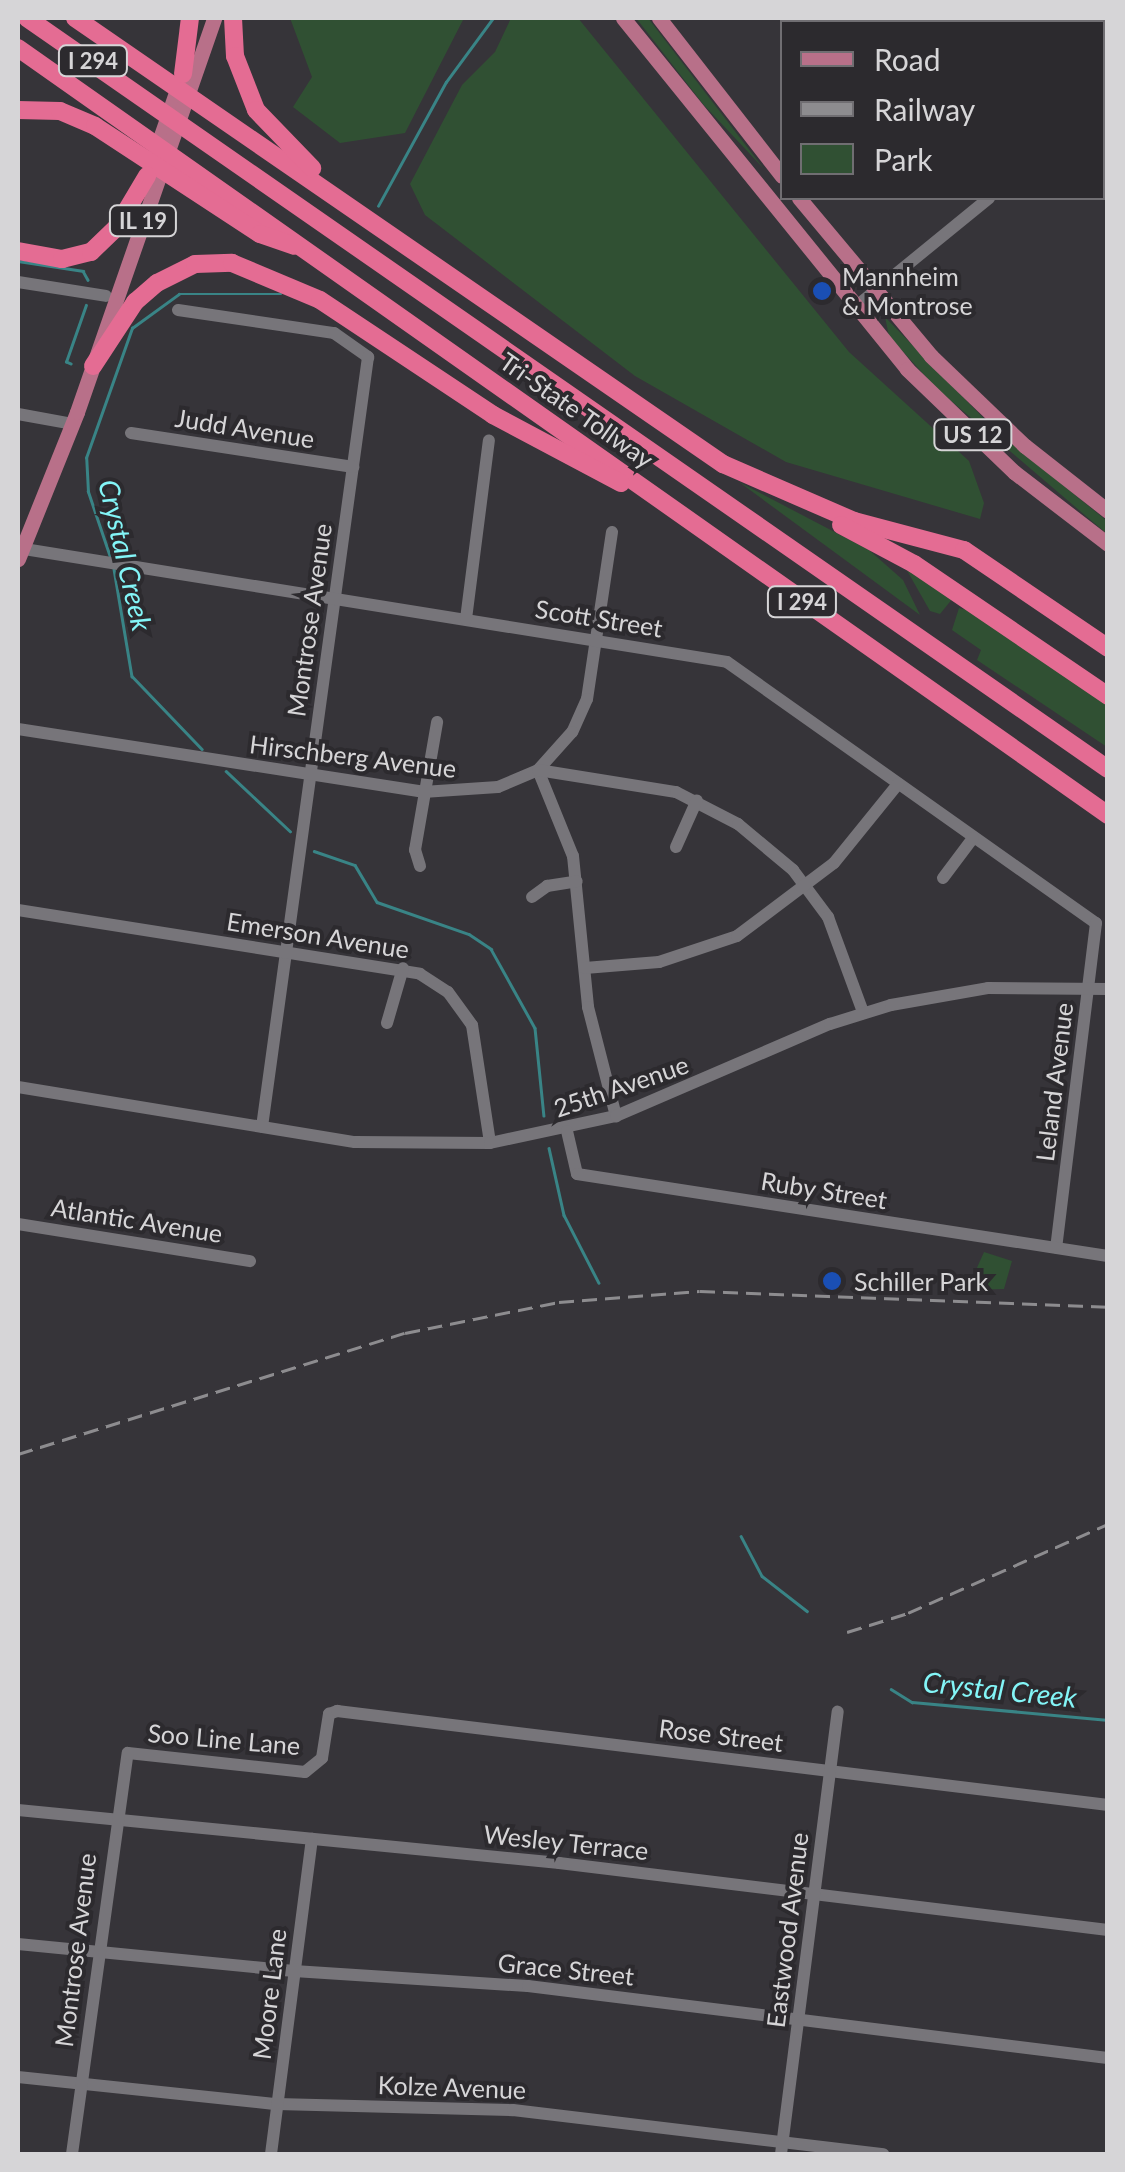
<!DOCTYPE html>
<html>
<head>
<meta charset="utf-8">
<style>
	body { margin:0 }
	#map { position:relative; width:1125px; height:2172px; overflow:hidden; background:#363439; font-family:Lato,sans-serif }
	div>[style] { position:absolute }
	.green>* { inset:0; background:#305033 }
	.stream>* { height:2.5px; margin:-1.25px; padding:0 1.25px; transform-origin:1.25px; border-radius:1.25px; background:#398486 }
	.minor>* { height:12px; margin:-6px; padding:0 6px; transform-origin:6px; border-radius:6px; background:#77757a }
	.major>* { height:15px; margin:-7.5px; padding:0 7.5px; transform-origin:7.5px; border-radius:7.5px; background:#b87089 }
	.highway>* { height:18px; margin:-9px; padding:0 9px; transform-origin:9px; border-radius:9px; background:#e46c93 }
	.rail>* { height:2.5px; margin-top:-1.25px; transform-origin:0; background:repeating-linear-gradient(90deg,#8d8c8f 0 15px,transparent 0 23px) }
	.dots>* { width:28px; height:28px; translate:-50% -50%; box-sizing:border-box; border:5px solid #2c2a2e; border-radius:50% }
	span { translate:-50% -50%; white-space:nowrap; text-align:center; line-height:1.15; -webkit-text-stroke:8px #2c2a2e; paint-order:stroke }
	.shield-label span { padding:2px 8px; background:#2c2a2e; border:2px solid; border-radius:8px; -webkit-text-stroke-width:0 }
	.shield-label { font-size:22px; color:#d6d5d7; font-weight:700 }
	.poi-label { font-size:25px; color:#d6d5d7 }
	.left { translate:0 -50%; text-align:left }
	.street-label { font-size:25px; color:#d6d5d7 }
	.water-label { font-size:28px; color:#83f5f7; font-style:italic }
	.frame { position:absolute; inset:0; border:20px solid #d6d5d7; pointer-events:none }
	.legend { position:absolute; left:780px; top:20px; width:325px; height:180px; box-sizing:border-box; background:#2c2a2e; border:2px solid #706e72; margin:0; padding:12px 18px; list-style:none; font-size:30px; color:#d6d5d7 }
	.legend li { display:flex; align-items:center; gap:20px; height:50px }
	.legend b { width:50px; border:2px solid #706e72 }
</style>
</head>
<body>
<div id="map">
	<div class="green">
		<i style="clip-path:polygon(290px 18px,464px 18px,405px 133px,340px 143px,293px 107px,312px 77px)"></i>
		<i style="clip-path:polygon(511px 18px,578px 18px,849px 352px,969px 461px,984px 503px,980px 519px,786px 462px,635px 376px,425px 215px,410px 184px,462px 85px,495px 52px)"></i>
		<i style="clip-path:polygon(636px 18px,648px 18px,764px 169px,703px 104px)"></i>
		<i style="clip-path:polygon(885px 317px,995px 430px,1107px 521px,1107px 534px,936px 388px,889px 336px)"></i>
		<i style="clip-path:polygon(739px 482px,869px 550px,903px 580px,920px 615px)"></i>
		<i style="clip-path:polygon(905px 567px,953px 598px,940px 614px,930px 611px)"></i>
		<i style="clip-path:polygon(959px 608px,983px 614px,1107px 705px,1107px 747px,977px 660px,981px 650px,952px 630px)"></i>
		<i style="clip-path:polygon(984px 1252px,1012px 1261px,1004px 1289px,967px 1290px)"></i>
	</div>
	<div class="stream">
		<i style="left:378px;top:206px;width:141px;rotate:-61.3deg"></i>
		<i style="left:446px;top:82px;width:79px;rotate:-53.7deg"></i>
		<i style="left:18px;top:261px;width:66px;rotate:8.7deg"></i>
		<i style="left:83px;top:271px;width:10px;rotate:61deg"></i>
		<i style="left:71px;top:364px;width:5px;rotate:-158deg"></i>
		<i style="left:66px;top:362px;width:60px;rotate:-70.7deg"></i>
		<i style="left:110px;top:557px;width:69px;rotate:-108.7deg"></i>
		<i style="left:88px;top:492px;width:34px;rotate:-93deg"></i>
		<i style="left:86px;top:458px;width:138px;rotate:-70.5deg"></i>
		<i style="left:132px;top:328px;width:58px;rotate:-35.9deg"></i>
		<i style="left:179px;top:294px;width:102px"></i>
		<i style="left:114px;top:569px;width:109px;rotate:80.5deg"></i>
		<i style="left:132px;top:676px;width:101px;rotate:46.2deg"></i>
		<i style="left:226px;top:771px;width:88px;rotate:43.2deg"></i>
		<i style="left:314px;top:851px;width:43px;rotate:18.9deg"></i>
		<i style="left:355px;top:865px;width:43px;rotate:59.3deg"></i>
		<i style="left:377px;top:902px;width:97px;rotate:19.2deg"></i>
		<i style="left:469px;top:934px;width:27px;rotate:34deg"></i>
		<i style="left:491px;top:949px;width:90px;rotate:60.9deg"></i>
		<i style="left:535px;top:1028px;width:88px;rotate:84.2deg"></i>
		<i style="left:549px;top:1148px;width:69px;rotate:77.4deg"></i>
		<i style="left:564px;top:1215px;width:76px;rotate:62.8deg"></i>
		<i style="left:741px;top:1536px;width:45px;rotate:62.3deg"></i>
		<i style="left:762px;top:1576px;width:57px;rotate:37.9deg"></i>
		<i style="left:891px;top:1689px;width:25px;rotate:32deg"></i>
		<i style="left:912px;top:1702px;width:197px;rotate:5.2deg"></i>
	</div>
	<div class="minor">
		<i style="left:1014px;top:18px;width:4px;rotate:76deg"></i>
		<i style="left:1102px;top:103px;width:7px;rotate:-34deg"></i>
		<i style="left:18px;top:282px;width:89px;rotate:9deg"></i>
		<i style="left:853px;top:309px;width:176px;rotate:-39.2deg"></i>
		<i style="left:178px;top:310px;width:158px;rotate:8.4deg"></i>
		<i style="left:334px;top:333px;width:42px;rotate:35.2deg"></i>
		<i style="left:368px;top:357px;width:777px;rotate:97.84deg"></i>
		<i style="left:18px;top:414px;width:51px;rotate:10.2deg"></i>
		<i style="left:131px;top:433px;width:225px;rotate:8.7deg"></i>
		<i style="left:612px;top:532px;width:169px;rotate:98.5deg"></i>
		<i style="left:587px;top:699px;width:36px;rotate:114deg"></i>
		<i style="left:572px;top:732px;width:51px;rotate:131.8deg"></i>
		<i style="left:538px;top:770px;width:93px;rotate:67.9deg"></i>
		<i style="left:573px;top:856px;width:152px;rotate:84.3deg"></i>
		<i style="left:588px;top:1007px;width:113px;rotate:75.6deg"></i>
		<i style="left:18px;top:548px;width:718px;rotate:9.13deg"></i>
		<i style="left:727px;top:662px;width:452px;rotate:35.3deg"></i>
		<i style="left:1096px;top:923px;width:327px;rotate:97deg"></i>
		<i style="left:466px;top:619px;width:180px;rotate:-82.7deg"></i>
		<i style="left:18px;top:729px;width:410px;rotate:8.8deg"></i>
		<i style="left:423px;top:792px;width:75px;rotate:-3.8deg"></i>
		<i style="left:498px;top:787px;width:43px;rotate:-23deg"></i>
		<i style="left:538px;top:770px;width:140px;rotate:9.1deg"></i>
		<i style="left:676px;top:792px;width:70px;rotate:27.3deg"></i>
		<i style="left:738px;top:824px;width:72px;rotate:39.9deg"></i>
		<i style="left:793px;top:870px;width:59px;rotate:53.3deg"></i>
		<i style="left:828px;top:917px;width:101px;rotate:69.8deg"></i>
		<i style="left:676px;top:847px;width:51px;rotate:-65.9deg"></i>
		<i style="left:420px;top:866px;width:17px;rotate:-107deg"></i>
		<i style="left:415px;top:850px;width:130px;rotate:-80.2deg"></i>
		<i style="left:943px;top:878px;width:50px;rotate:-53.1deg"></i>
		<i style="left:532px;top:897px;width:19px;rotate:-36deg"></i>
		<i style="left:547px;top:886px;width:30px;rotate:-9deg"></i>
		<i style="left:18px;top:910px;width:407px;rotate:9deg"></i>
		<i style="left:420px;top:974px;width:33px;rotate:33deg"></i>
		<i style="left:448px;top:992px;width:41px;rotate:54deg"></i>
		<i style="left:472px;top:1025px;width:119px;rotate:81.3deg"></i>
		<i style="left:585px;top:968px;width:74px;rotate:-4.6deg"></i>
		<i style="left:659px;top:962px;width:82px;rotate:-18.4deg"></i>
		<i style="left:737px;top:936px;width:121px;rotate:-37deg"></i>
		<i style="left:834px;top:863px;width:102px;rotate:-51deg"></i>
		<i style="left:387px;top:1023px;width:57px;rotate:-73.8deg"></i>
		<i style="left:18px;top:1087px;width:341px;rotate:9.3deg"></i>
		<i style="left:355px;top:1142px;width:135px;rotate:0.4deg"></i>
		<i style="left:490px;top:1143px;width:129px;rotate:-12.1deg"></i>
		<i style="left:616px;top:1116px;width:233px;rotate:-23.3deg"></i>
		<i style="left:830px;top:1024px;width:64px;rotate:-17.3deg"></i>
		<i style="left:891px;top:1005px;width:98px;rotate:-9.9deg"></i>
		<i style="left:988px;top:988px;width:120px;rotate:0.5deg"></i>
		<i style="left:567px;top:1131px;width:44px;rotate:76.9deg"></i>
		<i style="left:577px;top:1174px;width:537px;rotate:8.78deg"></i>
		<i style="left:18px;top:1224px;width:235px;rotate:9.1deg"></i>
		<i style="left:18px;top:1810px;width:544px;rotate:5.6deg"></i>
		<i style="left:559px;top:1863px;width:553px;rotate:6.96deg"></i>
		<i style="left:18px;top:1944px;width:277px;rotate:5.6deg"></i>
		<i style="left:294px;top:1971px;width:234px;rotate:3.7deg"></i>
		<i style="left:528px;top:1986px;width:584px;rotate:7.08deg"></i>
		<i style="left:18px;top:2077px;width:260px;rotate:6deg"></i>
		<i style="left:277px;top:2104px;width:236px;rotate:1.5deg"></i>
		<i style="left:513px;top:2110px;width:373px;rotate:6.8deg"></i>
		<i style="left:72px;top:2154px;width:405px;rotate:-82.1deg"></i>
		<i style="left:128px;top:1753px;width:178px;rotate:6.1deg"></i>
		<i style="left:305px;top:1772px;width:22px;rotate:-39deg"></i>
		<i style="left:322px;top:1758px;width:45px;rotate:-81deg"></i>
		<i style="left:329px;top:1714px;width:9px;rotate:-21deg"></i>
		<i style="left:337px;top:1711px;width:777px;rotate:6.95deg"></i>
		<i style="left:271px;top:2154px;width:318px;rotate:-82.6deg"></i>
		<i style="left:781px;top:2154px;width:446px;rotate:-82.7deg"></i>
	</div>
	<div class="major">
		<i style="left:623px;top:18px;width:452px;rotate:51deg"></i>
		<i style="left:907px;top:369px;width:149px;rotate:43.9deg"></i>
		<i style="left:1014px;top:472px;width:118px;rotate:37.5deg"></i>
		<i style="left:659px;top:18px;width:200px;rotate:52.1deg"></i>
		<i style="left:155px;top:153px;width:76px;rotate:-70.9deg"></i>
		<i style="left:799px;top:198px;width:206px;rotate:50.1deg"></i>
		<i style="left:931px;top:356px;width:130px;rotate:43.8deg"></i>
		<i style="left:1025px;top:446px;width:105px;rotate:38.1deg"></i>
		<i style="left:18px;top:559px;width:158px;rotate:-68.1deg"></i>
		<i style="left:77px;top:412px;width:417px;rotate:-70.8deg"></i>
	</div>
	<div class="highway">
		<i style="left:27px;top:18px;width:1316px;rotate:34.79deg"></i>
		<i style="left:75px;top:18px;width:787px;rotate:34.54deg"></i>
		<i style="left:723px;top:464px;width:143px;rotate:23.5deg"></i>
		<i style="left:854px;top:521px;width:114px;rotate:14.8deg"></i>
		<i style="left:964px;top:550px;width:174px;rotate:34.2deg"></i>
		<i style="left:233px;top:18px;width:38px;rotate:87deg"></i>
		<i style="left:235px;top:56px;width:58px;rotate:68.7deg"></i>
		<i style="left:256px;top:110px;width:81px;rotate:46deg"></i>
		<i style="left:18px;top:48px;width:1333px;rotate:35.13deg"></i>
		<i style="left:183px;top:74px;width:56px;rotate:-82.9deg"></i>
		<i style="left:18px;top:110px;width:42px;rotate:1.4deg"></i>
		<i style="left:60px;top:111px;width:38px;rotate:23deg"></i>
		<i style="left:95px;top:126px;width:197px;rotate:33.2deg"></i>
		<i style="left:260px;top:234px;width:36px;rotate:19deg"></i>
		<i style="left:18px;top:251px;width:45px;rotate:10.3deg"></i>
		<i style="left:62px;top:259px;width:30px;rotate:-14deg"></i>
		<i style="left:91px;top:252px;width:35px;rotate:-44deg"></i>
		<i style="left:116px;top:228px;width:61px;rotate:-59.2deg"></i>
		<i style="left:93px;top:366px;width:77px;rotate:-56.7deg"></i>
		<i style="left:135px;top:302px;width:29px;rotate:-41deg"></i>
		<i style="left:157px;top:283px;width:42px;rotate:-26.6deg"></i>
		<i style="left:195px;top:264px;width:37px;rotate:-2deg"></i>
		<i style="left:232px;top:263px;width:95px;rotate:22.8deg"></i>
		<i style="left:320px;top:300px;width:208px;rotate:33.6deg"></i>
		<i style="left:493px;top:415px;width:145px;rotate:28deg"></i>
		<i style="left:841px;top:525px;width:83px;rotate:28.1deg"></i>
		<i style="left:914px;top:564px;width:235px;rotate:34.2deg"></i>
	</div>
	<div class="rail">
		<i style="left:18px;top:1454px;width:405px;rotate:-17.4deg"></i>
		<i style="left:405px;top:1333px;width:157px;rotate:-11.4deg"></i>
		<i style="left:559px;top:1302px;width:141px;rotate:-4.5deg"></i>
		<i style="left:700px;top:1291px;width:408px;rotate:2.2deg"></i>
		<i style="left:847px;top:1632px;width:64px;rotate:-17.3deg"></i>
		<i style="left:908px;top:1613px;width:219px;rotate:-24deg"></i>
	</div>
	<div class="dots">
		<i style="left:822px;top:291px;background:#1a4fb4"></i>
		<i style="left:832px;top:1281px;background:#1a4fb4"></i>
	</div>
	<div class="shield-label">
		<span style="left:93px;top:61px">I 294</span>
		<span style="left:143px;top:221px">IL 19</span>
		<span style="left:973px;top:435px">US 12</span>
		<span style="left:802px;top:602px">I 294</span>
	</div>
	<div class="poi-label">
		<span class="left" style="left:842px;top:291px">Mannheim<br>&amp; Montrose</span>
		<span class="left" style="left:854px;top:1281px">Schiller Park</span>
	</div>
	<div class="street-label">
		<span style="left:577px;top:410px;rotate:35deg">Tri-State Tollway</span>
		<span style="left:245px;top:428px;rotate:9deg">Judd Avenue</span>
		<span style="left:599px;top:618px;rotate:9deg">Scott Street</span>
		<span style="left:309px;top:620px;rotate:-82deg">Montrose Avenue</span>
		<span style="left:353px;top:756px;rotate:7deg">Hirschberg Avenue</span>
		<span style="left:318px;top:935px;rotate:9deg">Emerson Avenue</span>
		<span style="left:1054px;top:1082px;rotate:-83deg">Leland Avenue</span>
		<span style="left:621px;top:1086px;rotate:-19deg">25th Avenue</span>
		<span style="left:824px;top:1190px;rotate:9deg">Ruby Street</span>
		<span style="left:137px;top:1220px;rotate:9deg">Atlantic Avenue</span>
		<span style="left:721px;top:1735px;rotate:7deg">Rose Street</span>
		<span style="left:224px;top:1739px;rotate:5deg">Soo Line Lane</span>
		<span style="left:566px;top:1842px;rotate:6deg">Wesley Terrace</span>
		<span style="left:787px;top:1930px;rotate:-83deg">Eastwood Avenue</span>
		<span style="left:75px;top:1950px;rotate:-83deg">Montrose Avenue</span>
		<span style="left:566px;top:1969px;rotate:6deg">Grace Street</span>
		<span style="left:269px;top:1994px;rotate:-83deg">Moore Lane</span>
		<span style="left:452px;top:2087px;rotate:2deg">Kolze Avenue</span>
	</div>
	<div class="water-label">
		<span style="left:126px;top:555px;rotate:77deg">Crystal Creek</span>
		<span style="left:1000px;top:1689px;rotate:6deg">Crystal Creek</span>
	</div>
	<div class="frame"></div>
	<ul class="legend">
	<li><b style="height:12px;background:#b87089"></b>Road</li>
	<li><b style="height:12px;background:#8d8c8f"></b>Railway</li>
	<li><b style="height:28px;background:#305033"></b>Park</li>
	</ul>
</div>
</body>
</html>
